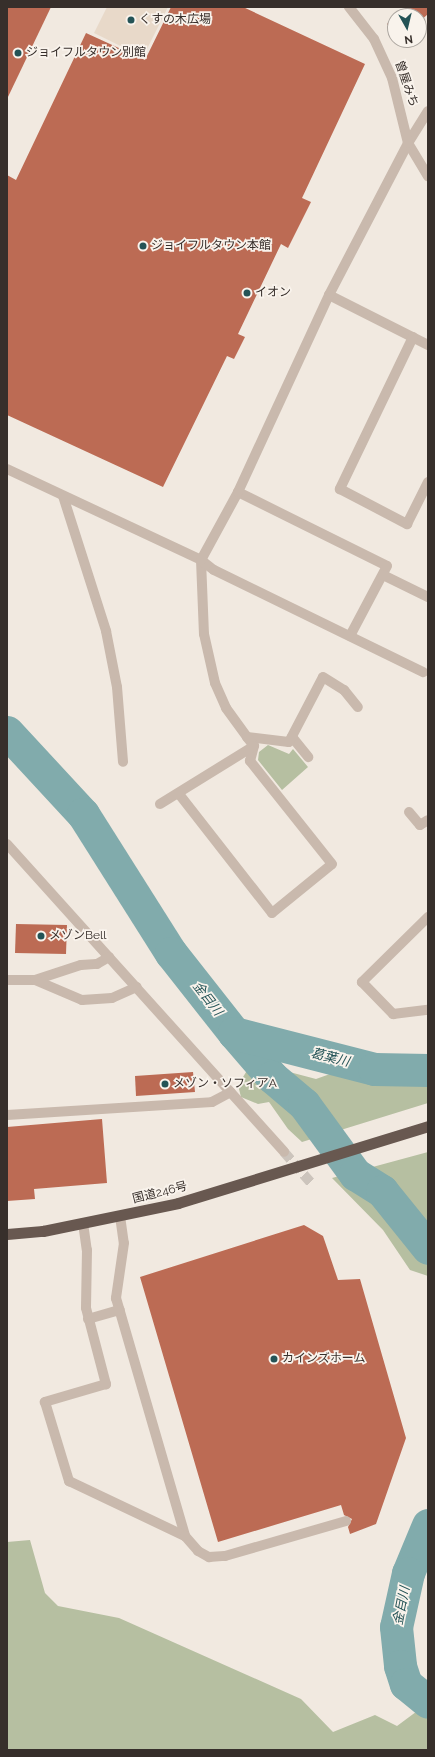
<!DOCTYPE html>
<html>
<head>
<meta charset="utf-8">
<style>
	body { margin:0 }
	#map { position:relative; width:435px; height:1757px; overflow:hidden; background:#f1e9e0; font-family:Raleway,"Noto Sans JP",sans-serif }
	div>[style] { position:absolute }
	.green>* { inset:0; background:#b6bfa1 }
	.plaza>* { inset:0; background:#e8d9c9 }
	.river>* { height:33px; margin:-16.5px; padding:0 16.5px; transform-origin:16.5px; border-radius:16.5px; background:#81abac }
	.building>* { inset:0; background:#bc6b54 }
	.minor-tunnel>* { height:10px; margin-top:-5px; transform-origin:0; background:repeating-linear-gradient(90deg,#ccc4bc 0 10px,transparent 0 15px) }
	.service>* { height:10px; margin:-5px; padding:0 5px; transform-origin:5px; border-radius:5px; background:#c9b9ad }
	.minor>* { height:10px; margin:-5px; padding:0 5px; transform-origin:5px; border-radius:5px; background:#c9b9ad }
	.tertiary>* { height:10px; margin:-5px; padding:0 5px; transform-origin:5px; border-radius:5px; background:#c9b9ad }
	.trunk>* { height:11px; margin:-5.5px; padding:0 5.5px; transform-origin:5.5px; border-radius:5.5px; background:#685850 }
	.dots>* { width:11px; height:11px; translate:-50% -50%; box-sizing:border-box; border:2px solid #f9f3ec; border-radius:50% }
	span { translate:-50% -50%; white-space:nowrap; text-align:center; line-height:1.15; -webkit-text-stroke:3.5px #f9f3ec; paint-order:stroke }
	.poi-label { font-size:12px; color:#372f2b }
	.left { translate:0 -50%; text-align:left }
	.street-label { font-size:12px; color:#372f2b }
	.water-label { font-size:13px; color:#245356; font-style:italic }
	.frame { position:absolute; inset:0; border:8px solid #372f2b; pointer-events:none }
	.north { position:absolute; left:387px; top:8px; width:40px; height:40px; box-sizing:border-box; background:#f9f3ec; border:1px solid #aba59f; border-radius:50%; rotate:172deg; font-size:11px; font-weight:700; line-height:16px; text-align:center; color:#372f2b }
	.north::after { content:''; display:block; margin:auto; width:14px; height:18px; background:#245356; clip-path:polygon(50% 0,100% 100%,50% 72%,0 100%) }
</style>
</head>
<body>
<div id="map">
	<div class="green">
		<i style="clip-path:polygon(268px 745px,289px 754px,293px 749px,308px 767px,282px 790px,258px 760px,259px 752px)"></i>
		<i style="clip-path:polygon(263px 1065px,316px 1079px,330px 1074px,396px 1084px,428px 1079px,428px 1103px,302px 1142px,288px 1129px,269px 1102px,258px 1104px,241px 1097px,238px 1085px,248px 1069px)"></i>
		<i style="clip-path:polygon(428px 1152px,428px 1276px,410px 1270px,383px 1230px,332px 1178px)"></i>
		<i style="clip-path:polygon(30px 1540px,45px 1593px,58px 1606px,119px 1618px,301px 1699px,333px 1732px,375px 1715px,397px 1726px,428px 1703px,428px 1750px,7px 1750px,7px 1542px)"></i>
	</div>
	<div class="plaza">
		<i style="clip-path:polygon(107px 7px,168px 7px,143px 57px,94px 33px)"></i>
	</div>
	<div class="river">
		<i style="left:7px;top:732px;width:112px;rotate:47.2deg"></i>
		<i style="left:83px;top:814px;width:165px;rotate:57.7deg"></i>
		<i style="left:171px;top:953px;width:102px;rotate:51.8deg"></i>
		<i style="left:234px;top:1033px;width:58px;rotate:49.2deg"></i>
		<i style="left:272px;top:1077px;width:42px;rotate:40.2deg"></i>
		<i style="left:304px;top:1104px;width:87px;rotate:53.9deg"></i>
		<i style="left:355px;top:1174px;width:32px;rotate:32deg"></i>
		<i style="left:382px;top:1191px;width:73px;rotate:51.1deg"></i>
		<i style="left:234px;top:1033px;width:145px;rotate:14.4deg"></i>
		<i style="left:374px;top:1069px;width:54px;rotate:1.1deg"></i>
		<i style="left:428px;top:1525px;width:52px;rotate:112.6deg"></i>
		<i style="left:408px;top:1573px;width:55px;rotate:102.5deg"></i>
		<i style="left:396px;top:1627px;width:39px;rotate:84deg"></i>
		<i style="left:400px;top:1666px;width:19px;rotate:72deg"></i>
		<i style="left:406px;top:1684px;width:28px;rotate:39deg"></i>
	</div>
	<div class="building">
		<i style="clip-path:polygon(7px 7px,51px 7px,7px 99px)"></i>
		<i style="clip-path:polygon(171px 7px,243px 7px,365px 64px,302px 198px,311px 202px,288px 248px,281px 244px,238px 334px,245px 337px,234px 359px,227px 356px,163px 487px,7px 415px,7px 175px,16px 180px,86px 33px,145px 60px)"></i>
		<i style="clip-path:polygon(407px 7px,428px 7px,428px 14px,419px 22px,419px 16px,396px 16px)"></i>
		<i style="clip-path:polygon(395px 17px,395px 34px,387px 24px)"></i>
		<i style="clip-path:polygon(16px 924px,67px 925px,66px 954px,15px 953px)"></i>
		<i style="clip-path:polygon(193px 1072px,195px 1092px,136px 1096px,135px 1076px)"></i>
		<i style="clip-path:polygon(102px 1119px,107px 1183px,34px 1189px,35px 1199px,7px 1201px,7px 1127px)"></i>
		<i style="clip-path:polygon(304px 1225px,323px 1236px,338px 1280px,360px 1279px,406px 1438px,376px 1524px,350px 1534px,348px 1527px,352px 1519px,344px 1515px,341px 1505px,218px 1542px,140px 1277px)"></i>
	</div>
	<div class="minor-tunnel">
		<i style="left:284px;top:1152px;width:41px;rotate:48.9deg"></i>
	</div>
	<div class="service">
		<i style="left:292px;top:737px;width:26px;rotate:51deg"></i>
		<i style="left:120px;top:1216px;width:27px;rotate:82deg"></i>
		<i style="left:124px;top:1243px;width:56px;rotate:98.3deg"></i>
		<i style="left:116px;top:1298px;width:248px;rotate:73.8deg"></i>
		<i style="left:83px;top:1223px;width:27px;rotate:82deg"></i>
		<i style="left:87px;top:1250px;width:58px;rotate:91deg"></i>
		<i style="left:86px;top:1308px;width:79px;rotate:75.3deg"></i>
		<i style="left:106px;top:1384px;width:64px;rotate:163.6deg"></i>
		<i style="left:45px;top:1402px;width:83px;rotate:73.1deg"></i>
		<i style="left:69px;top:1481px;width:128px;rotate:25.4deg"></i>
		<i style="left:185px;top:1536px;width:20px;rotate:49deg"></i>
		<i style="left:198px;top:1551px;width:13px;rotate:29deg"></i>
		<i style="left:209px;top:1557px;width:16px;rotate:-4deg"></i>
		<i style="left:225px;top:1556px;width:126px;rotate:-16.1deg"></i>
		<i style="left:88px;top:1319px;width:33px;rotate:-16deg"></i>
	</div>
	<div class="minor">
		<i style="left:428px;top:111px;width:38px;rotate:122deg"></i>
		<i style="left:408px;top:143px;width:39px;rotate:59deg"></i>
		<i style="left:329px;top:295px;width:111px;rotate:26.8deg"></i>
		<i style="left:413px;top:337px;width:169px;rotate:115.7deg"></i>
		<i style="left:340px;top:489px;width:76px;rotate:27.6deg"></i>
		<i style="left:407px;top:524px;width:47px;rotate:-63.4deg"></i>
		<i style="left:238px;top:492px;width:166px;rotate:26.4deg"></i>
		<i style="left:387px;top:566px;width:79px;rotate:117.9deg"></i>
		<i style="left:63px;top:496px;width:142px;rotate:72.3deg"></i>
		<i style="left:106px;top:631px;width:57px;rotate:78.9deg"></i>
		<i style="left:117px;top:687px;width:75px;rotate:85.4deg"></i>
		<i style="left:201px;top:560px;width:74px;rotate:87.7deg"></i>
		<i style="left:204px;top:634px;width:50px;rotate:77.3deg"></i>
		<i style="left:215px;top:683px;width:27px;rotate:66deg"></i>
		<i style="left:226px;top:708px;width:36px;rotate:54deg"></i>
		<i style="left:247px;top:737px;width:42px;rotate:6.8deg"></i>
		<i style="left:289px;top:742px;width:73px;rotate:-62.4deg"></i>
		<i style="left:323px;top:677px;width:25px;rotate:32deg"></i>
		<i style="left:344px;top:690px;width:22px;rotate:51deg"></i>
		<i style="left:201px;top:560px;width:16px;rotate:38deg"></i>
		<i style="left:214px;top:570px;width:233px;rotate:26deg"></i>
		<i style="left:383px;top:575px;width:50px;rotate:26.1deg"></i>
		<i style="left:179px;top:794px;width:151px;rotate:52deg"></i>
		<i style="left:272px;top:913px;width:77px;rotate:-39.2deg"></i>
		<i style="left:332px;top:864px;width:132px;rotate:-128.5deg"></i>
		<i style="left:250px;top:761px;width:16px;rotate:-75deg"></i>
		<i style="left:254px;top:746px;width:11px;rotate:-128deg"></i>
		<i style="left:160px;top:804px;width:110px;rotate:-31.7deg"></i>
		<i style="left:409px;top:812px;width:17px;rotate:50deg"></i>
		<i style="left:420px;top:825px;width:9px;rotate:-32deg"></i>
		<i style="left:7px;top:844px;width:414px;rotate:48deg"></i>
		<i style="left:428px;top:917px;width:93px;rotate:135.4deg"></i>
		<i style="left:362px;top:982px;width:45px;rotate:45.9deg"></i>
		<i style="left:393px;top:1014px;width:35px;rotate:-7deg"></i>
		<i style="left:7px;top:980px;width:28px"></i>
		<i style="left:35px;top:980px;width:48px;rotate:-18.1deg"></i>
		<i style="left:81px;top:965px;width:16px;rotate:-4deg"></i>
		<i style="left:97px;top:964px;width:14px;rotate:-30deg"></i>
		<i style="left:35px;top:980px;width:51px;rotate:23.1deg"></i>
		<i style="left:82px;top:1000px;width:30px;rotate:-4deg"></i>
		<i style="left:112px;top:998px;width:27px;rotate:-24deg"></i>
		<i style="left:7px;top:1115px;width:205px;rotate:-3.6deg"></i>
		<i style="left:212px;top:1102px;width:21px;rotate:-28deg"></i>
	</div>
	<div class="tertiary">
		<i style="left:7px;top:469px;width:214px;rotate:25.1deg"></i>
		<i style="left:201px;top:560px;width:77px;rotate:-61.4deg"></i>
		<i style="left:238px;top:492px;width:217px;rotate:-65.2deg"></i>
		<i style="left:329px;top:295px;width:171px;rotate:-62.5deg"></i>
		<i style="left:408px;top:143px;width:67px;rotate:-103.8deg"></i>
		<i style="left:392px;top:78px;width:43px;rotate:-114.8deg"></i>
		<i style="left:374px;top:39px;width:41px;rotate:-128deg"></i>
	</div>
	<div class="trunk">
		<i style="left:7px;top:1234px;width:36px;rotate:-5deg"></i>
		<i style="left:43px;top:1231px;width:138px;rotate:-11.7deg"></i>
		<i style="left:178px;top:1203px;width:262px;rotate:-17.1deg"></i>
	</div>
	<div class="dots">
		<i style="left:131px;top:20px;background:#245356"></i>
		<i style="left:18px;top:53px;background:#245356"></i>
		<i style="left:143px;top:246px;background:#245356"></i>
		<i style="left:247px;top:293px;background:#245356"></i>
		<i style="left:41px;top:936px;background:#245356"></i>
		<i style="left:165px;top:1084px;background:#245356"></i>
		<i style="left:274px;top:1359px;background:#245356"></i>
	</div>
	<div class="poi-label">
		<span class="left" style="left:139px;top:20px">くすの木広場</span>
		<span class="left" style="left:26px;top:53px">ジョイフルタウン別館</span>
		<span class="left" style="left:151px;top:246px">ジョイフルタウン本館</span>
		<span class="left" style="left:255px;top:293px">イオン</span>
		<span class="left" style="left:49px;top:936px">メゾンBell</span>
		<span class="left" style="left:173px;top:1084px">メゾン・ソフィアA</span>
		<span class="left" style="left:282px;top:1359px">カインズホーム</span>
	</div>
	<div class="street-label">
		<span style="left:406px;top:84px;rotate:71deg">曽屋みち</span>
		<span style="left:160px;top:1193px;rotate:-14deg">国道246号</span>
	</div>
	<div class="water-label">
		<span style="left:207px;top:999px;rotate:52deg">金目川</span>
		<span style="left:330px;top:1058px;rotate:14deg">葛葉川</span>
		<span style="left:402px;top:1606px;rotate:-79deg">金目川</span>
	</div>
	<div class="frame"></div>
	<div class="north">N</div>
</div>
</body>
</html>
